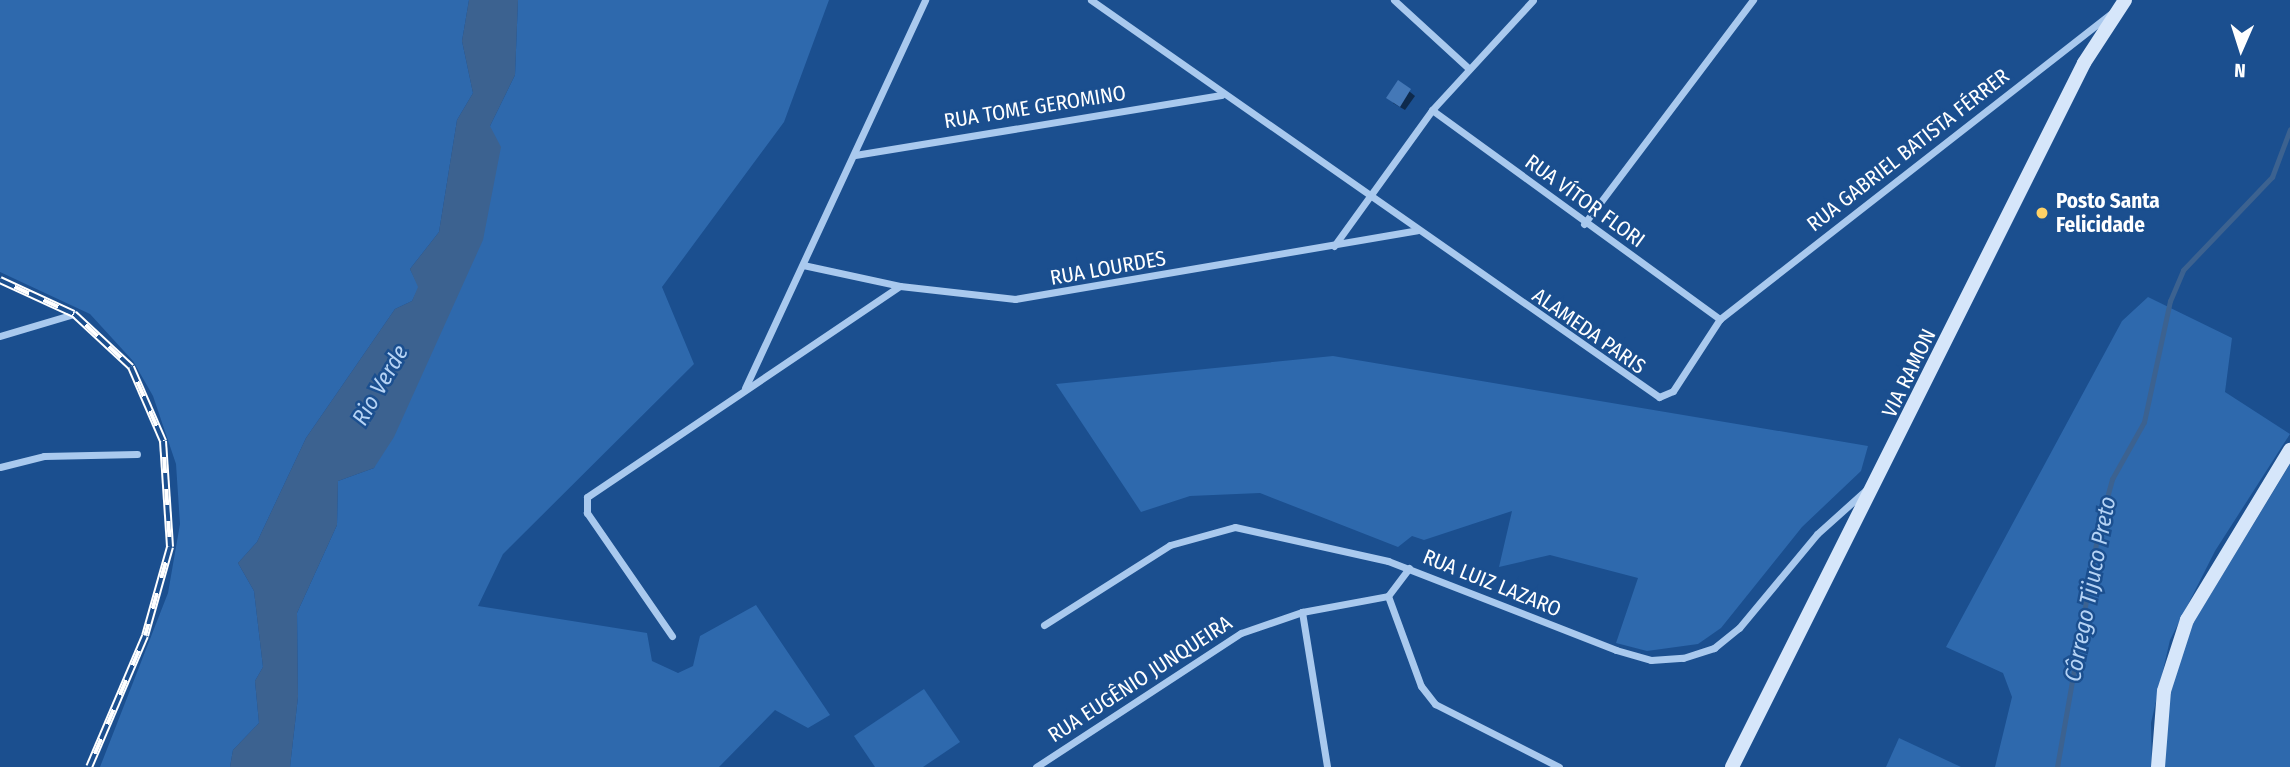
<!DOCTYPE html>
<html>
<head>
<meta charset="utf-8">
<style>
	body { margin:0 }
	#map { position:relative; width:2290px; height:767px; overflow:hidden; background:#1b4f8f; font-family:"Fira Sans Condensed",sans-serif }
	div>[style] { position:absolute }
	.green>* { inset:0; background:#2e69ad }
	.water>* { inset:0; background:#3c6290 }
	.shadow>* { inset:0; background:#0007 }
	.stream>* { height:5px; margin:-2.5px; padding:0 2.5px; transform-origin:2.5px; border-radius:2.5px; background:#3c6290 }
	.building>* { inset:0; background:#4478b7 }
	.street>* { height:7px; margin:-3.5px; padding:0 3.5px; transform-origin:3.5px; border-radius:3.5px; background:#a9c9ee }
	.secondary>* { height:14px; margin:-7px; padding:0 7px; transform-origin:7px; border-radius:7px; background:#d6e6fa }
	.rail>* { height:8px; margin-top:-4px; transform-origin:0; background:repeating-linear-gradient(90deg,#1b4f8f 0 16px,#fff 0 32px); box-sizing:border-box; border-block:2px solid #fff }
	.dots>* { width:19px; height:19px; translate:-50% -50%; box-sizing:border-box; border:4px solid #1b4f8f; border-radius:50% }
	span { translate:-50% -50%; white-space:nowrap; text-align:center; line-height:1.15; -webkit-text-stroke:5px #1b4f8f; paint-order:stroke }
	.street-label { font-size:21px; color:#fff }
	.poi-label { font-size:21px; color:#fff; font-weight:700 }
	.left { translate:0 -50%; text-align:left }
	.water-label { font-size:23px; color:#b5d3f5; font-style:italic }
	.north { position:absolute; left:2206px; top:14px; width:70px; height:70px; -webkit-text-stroke:5px #1b4f8f; paint-order:stroke; rotate:183deg; font-size:19px; font-weight:700; line-height:28px; text-align:center; color:#fff }
	.north::after { content:''; display:block; margin:auto; width:24px; height:32px; background:#fff; clip-path:polygon(50% 0,100% 100%,50% 72%,0 100%) }
</style>
</head>
<body>
<div id="map">
	<div class="green">
		<i style="clip-path:polygon(0 0,469px 0,462px 41px,473px 93px,457px 120px,439px 232px,410px 269px,419px 287px,412px 301px,395px 309px,306px 438px,257px 542px,238px 563px,254px 591px,263px 667px,255px 681px,259px 723px,233px 750px,230px 767px,100px 767px,168px 593px,180px 524px,176px 464px,153px 396px,133px 361px,90px 314px,0 272px)"></i>
		<i style="clip-path:polygon(518px 0,829px 0,784px 122px,662px 287px,694px 364px,503px 554px,478px 606px,647px 633px,652px 661px,678px 673px,693px 666px,700px 636px,756px 605px,830px 715px,808px 728px,775px 710px,719px 767px,290px 767px,298px 697px,297px 613px,337px 525px,338px 481px,374px 468px,490px 126px,515px 75px)"></i>
		<i style="clip-path:polygon(2148px 297px,2232px 338px,2225px 392px,2290px 434px,2215px 551px,2170px 640px,2151px 723px,2152px 767px,1995px 767px,2012px 697px,2003px 673px,1946px 647px,2122px 321px)"></i>
		<i style="clip-path:polygon(1333px 356px,1868px 446px,1861px 471px,1802px 527px,1721px 628px,1698px 644px,1647px 651px,1616px 643px,1638px 578px,1550px 555px,1499px 567px,1512px 511px,1424px 540px,1412px 536px,1398px 547px,1260px 493px,1190px 496px,1141px 512px,1056px 384px)"></i>
		<i style="clip-path:polygon(2290px 464px,2290px 767px,2164px 767px,2167px 705px,2189px 630px)"></i>
		<i style="clip-path:polygon(924px 689px,960px 742px,923px 767px,875px 767px,854px 736px)"></i>
		<i style="clip-path:polygon(1899px 738px,1961px 767px,1886px 767px)"></i>
	</div>
	<div class="water">
		<i style="clip-path:polygon(469px 0,518px 0,515px 75px,490px 126px,501px 147px,483px 240px,394px 437px,374px 468px,338px 481px,337px 525px,297px 613px,298px 697px,290px 767px,230px 767px,233px 750px,259px 723px,255px 681px,263px 667px,254px 591px,238px 563px,257px 542px,306px 438px,395px 309px,412px 301px,418px 287px,410px 269px,439px 232px,457px 120px,473px 93px,462px 41px)"></i>
	</div>
	<div class="shadow">
		<i style="clip-path:polygon(1399px 83px,1415px 96px,1405px 110px,1393px 103px)"></i>
	</div>
	<div class="stream">
		<i style="left:2057px;top:767px;width:244px;rotate:-80.1deg"></i>
		<i style="left:2099px;top:527px;width:50px;rotate:-74.8deg"></i>
		<i style="left:2112px;top:479px;width:65px;rotate:-60.7deg"></i>
		<i style="left:2144px;top:422px;width:124px;rotate:-77.9deg"></i>
		<i style="left:2170px;top:301px;width:34px;rotate:-67deg"></i>
		<i style="left:2183px;top:270px;width:129px;rotate:-46.3deg"></i>
		<i style="left:2272px;top:177px;width:51px;rotate:-69.4deg"></i>
	</div>
	<div class="building">
		<i style="clip-path:polygon(1398px 80px,1411px 89px,1400px 107px,1386px 98px)"></i>
	</div>
	<div class="street">
		<i style="left:1091px;top:0;width:693px;rotate:34.95deg"></i>
		<i style="left:1659px;top:397px;width:15px;rotate:-23deg"></i>
		<i style="left:1673px;top:391px;width:86px;rotate:-56.9deg"></i>
		<i style="left:1720px;top:319px;width:497px;rotate:-38deg"></i>
		<i style="left:1394px;top:0;width:99px;rotate:42.5deg"></i>
		<i style="left:1432px;top:110px;width:356px;rotate:36deg"></i>
		<i style="left:855px;top:155px;width:371px;rotate:-9.3deg"></i>
		<i style="left:1584px;top:224px;width:281px;rotate:-53deg"></i>
		<i style="left:1334px;top:246px;width:168px;rotate:-54.2deg"></i>
		<i style="left:1432px;top:110px;width:149px;rotate:-47.4deg"></i>
		<i style="left:803px;top:265px;width:99px;rotate:12.2deg"></i>
		<i style="left:900px;top:286px;width:116px;rotate:6.4deg"></i>
		<i style="left:1015px;top:299px;width:408px;rotate:-9.7deg"></i>
		<i style="left:0;top:336px;width:77px;rotate:-16.6deg"></i>
		<i style="left:745px;top:388px;width:428px;rotate:-65.1deg"></i>
		<i style="left:0;top:467px;width:45px;rotate:-14deg"></i>
		<i style="left:44px;top:456px;width:93px;rotate:-1.2deg"></i>
		<i style="left:1388px;top:596px;width:96px;rotate:69.9deg"></i>
		<i style="left:1421px;top:686px;width:23px;rotate:52deg"></i>
		<i style="left:1435px;top:704px;width:139px;rotate:26.9deg"></i>
		<i style="left:1388px;top:596px;width:35px;rotate:-53deg"></i>
		<i style="left:1302px;top:612px;width:157px;rotate:80.8deg"></i>
		<i style="left:1044px;top:625px;width:149px;rotate:-32.4deg"></i>
		<i style="left:1170px;top:545px;width:67px;rotate:-15.5deg"></i>
		<i style="left:1235px;top:527px;width:157px;rotate:12.5deg"></i>
		<i style="left:1388px;top:561px;width:245px;rotate:21.3deg"></i>
		<i style="left:1616px;top:650px;width:36px;rotate:16deg"></i>
		<i style="left:1651px;top:660px;width:32px;rotate:-4deg"></i>
		<i style="left:1683px;top:658px;width:33px;rotate:-18deg"></i>
		<i style="left:1714px;top:648px;width:32px;rotate:-39deg"></i>
		<i style="left:1739px;top:628px;width:122px;rotate:-50.3deg"></i>
		<i style="left:1817px;top:534px;width:66px;rotate:-41.9deg"></i>
		<i style="left:672px;top:636px;width:150px;rotate:-124.6deg"></i>
		<i style="left:587px;top:513px;width:16px;rotate:-90deg"></i>
		<i style="left:587px;top:497px;width:377px;rotate:-34deg"></i>
		<i style="left:1036px;top:767px;width:245px;rotate:-33.2deg"></i>
		<i style="left:1241px;top:633px;width:65px;rotate:-19deg"></i>
		<i style="left:1302px;top:612px;width:87px;rotate:-10.5deg"></i>
	</div>
	<div class="secondary">
		<i style="left:1732px;top:767px;width:787px;rotate:-63.43deg"></i>
		<i style="left:2084px;top:63px;width:75px;rotate:-56.9deg"></i>
		<i style="left:2158px;top:767px;width:76px;rotate:-85.5deg"></i>
		<i style="left:2164px;top:691px;width:75px;rotate:-72.1deg"></i>
		<i style="left:2187px;top:620px;width:199px;rotate:-58.8deg"></i>
	</div>
	<div class="rail">
		<i style="left:0;top:280px;width:81px;rotate:24.7deg"></i>
		<i style="left:74px;top:314px;width:78px;rotate:42.9deg"></i>
		<i style="left:131px;top:367px;width:81px;rotate:66.6deg"></i>
		<i style="left:163px;top:441px;width:106px;rotate:86.2deg"></i>
		<i style="left:170px;top:547px;width:92px;rotate:105.7deg"></i>
		<i style="left:145px;top:636px;width:142px;rotate:113.1deg"></i>
	</div>
	<div class="dots">
		<i style="left:2042px;top:213px;background:#ffd166"></i>
	</div>
	<div class="street-label">
		<span style="left:1035px;top:107px;rotate:-9deg">RUA TOME GEROMINO</span>
		<span style="left:1908px;top:150px;rotate:-38deg">RUA GABRIEL BATISTA FÉRRER</span>
		<span style="left:1585px;top:201px;rotate:36deg">RUA VÍTOR FLORI</span>
		<span style="left:1108px;top:268px;rotate:-10deg">RUA LOURDES</span>
		<span style="left:1589px;top:331px;rotate:35deg">ALAMEDA PARIS</span>
		<span style="left:1909px;top:373px;rotate:-64deg">VIA RAMON</span>
		<span style="left:1492px;top:583px;rotate:22deg">RUA LUIZ LAZARO</span>
		<span style="left:1140px;top:679px;rotate:-33deg">RUA EUGÊNIO JUNQUEIRA</span>
	</div>
	<div class="poi-label">
		<span class="left" style="left:2056px;top:213px">Posto Santa<br>Felicidade</span>
	</div>
	<div class="water-label">
		<span style="left:380px;top:385px;rotate:-60deg">Rio Verde</span>
		<span style="left:2090px;top:589px;rotate:-79deg">Côrrego Tijuco Preto</span>
	</div>
	<div class="north">N</div>
</div>
</body>
</html>
